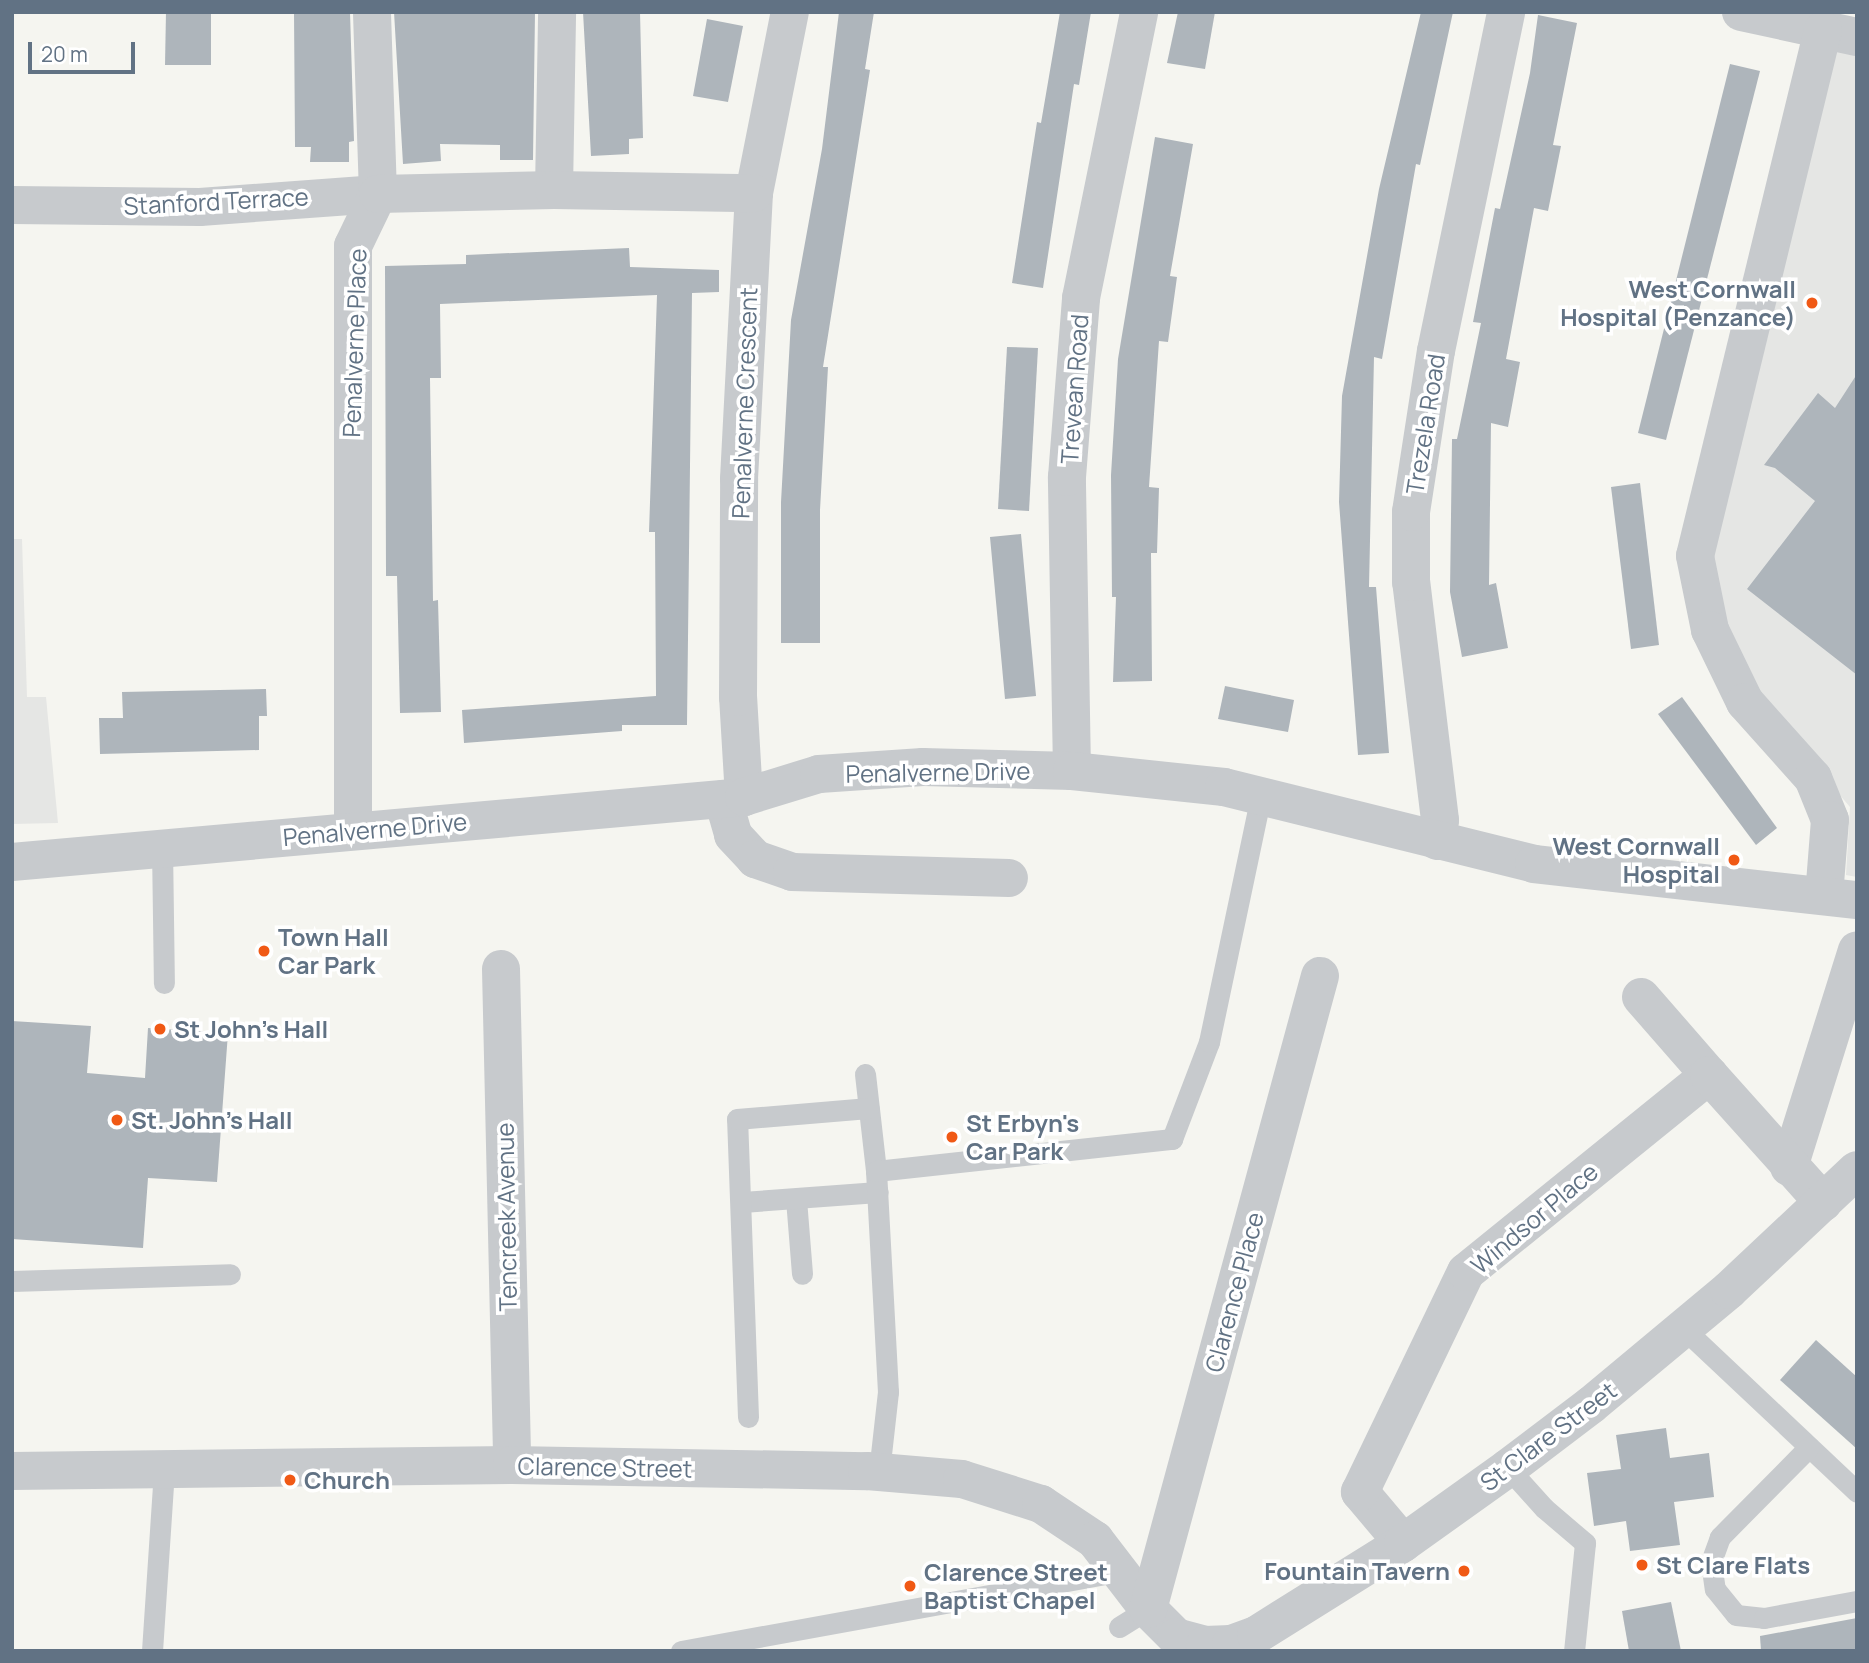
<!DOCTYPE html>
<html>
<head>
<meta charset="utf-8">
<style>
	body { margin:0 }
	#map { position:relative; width:1869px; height:1663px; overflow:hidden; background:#f5f5f0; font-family:Manrope,sans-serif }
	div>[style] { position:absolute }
	.built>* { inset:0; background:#e5e6e4 }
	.building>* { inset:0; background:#aeb5bb }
	.service>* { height:21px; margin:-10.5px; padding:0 10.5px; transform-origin:10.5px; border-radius:10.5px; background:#c7cacd }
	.minor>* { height:38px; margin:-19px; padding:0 19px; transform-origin:19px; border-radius:19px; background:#c7cacd }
	.tertiary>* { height:38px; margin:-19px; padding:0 19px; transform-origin:19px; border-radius:19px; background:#c7cacd }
	.dots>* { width:19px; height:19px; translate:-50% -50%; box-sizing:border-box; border:4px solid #fff; border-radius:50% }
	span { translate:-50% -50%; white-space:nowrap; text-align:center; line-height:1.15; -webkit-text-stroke:7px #fff; paint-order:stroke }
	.street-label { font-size:24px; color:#617284 }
	.poi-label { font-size:24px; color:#617284; font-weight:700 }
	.right { translate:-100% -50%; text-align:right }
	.left { translate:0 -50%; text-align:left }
	.frame { position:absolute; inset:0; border:14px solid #617284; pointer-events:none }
	.scale { position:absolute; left:28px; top:42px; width:107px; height:32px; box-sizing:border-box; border:4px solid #617284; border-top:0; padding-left:9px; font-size:21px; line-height:24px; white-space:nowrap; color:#617284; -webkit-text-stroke:5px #fff; paint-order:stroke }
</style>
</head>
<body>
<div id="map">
	<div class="built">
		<i style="clip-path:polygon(1829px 44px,1857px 51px,1857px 877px,1846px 875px,1850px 807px,1754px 694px,1727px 639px,1709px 554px)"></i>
		<i style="clip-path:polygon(12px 539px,22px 539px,27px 697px,46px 697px,58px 823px,12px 824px)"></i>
	</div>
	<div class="building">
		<i style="clip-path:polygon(166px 12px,211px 12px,211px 65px,165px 65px)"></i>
		<i style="clip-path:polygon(350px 12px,354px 141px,349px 142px,349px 162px,310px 162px,311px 147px,295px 147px,294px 13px)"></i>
		<i style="clip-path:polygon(394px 12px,535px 12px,533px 160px,500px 160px,500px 145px,440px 144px,441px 161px,403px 164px)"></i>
		<i style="clip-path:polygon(583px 12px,640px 12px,643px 138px,629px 139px,629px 154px,591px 156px)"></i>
		<i style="clip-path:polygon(839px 12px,874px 12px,865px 69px,870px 70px,823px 367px,828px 367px,820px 510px,820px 643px,781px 643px,781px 502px,791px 320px,822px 149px)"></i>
		<i style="clip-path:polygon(1060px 12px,1091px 12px,1079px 85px,1074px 84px,1043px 288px,1012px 283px,1037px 122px,1041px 123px)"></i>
		<i style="clip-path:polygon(1178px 12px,1215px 12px,1205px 69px,1167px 63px)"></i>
		<i style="clip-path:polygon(1421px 12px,1453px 12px,1420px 165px,1416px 164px,1382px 359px,1374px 357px,1369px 587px,1376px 587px,1389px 753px,1358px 755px,1339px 502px,1342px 396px,1379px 189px)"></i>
		<i style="clip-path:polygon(1538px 15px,1577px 23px,1553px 145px,1561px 146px,1548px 211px,1534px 208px,1506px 359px,1520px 362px,1508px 427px,1491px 423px,1489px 585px,1496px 583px,1508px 648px,1462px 657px,1450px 592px,1452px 439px,1457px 439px,1481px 323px,1473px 322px,1495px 208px,1500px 209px,1530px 73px)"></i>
		<i style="clip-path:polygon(707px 19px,743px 26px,728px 102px,693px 96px)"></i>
		<i style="clip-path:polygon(1730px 64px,1760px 71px,1666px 440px,1638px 433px)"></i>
		<i style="clip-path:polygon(1155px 137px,1193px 144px,1170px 276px,1177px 277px,1168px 342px,1159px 341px,1149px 487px,1159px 488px,1157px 553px,1151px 553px,1152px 681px,1113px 682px,1116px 597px,1112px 597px,1111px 475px,1118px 359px)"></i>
		<i style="clip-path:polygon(629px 248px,630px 267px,719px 270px,719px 292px,692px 293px,687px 725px,622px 725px,622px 731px,464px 743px,462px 710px,656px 696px,655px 532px,649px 532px,657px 295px,440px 304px,441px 378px,430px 378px,433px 601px,438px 600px,441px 712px,400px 713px,397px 576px,386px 576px,385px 266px,466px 264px,466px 255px)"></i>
		<i style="clip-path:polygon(1007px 347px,1038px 348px,1029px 511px,998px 509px)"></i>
		<i style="clip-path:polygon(1857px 374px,1857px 675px,1747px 589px,1815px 501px,1775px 468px,1764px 465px,1818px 393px,1835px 408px)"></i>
		<i style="clip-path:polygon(1640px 483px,1659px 645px,1631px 649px,1611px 487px)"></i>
		<i style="clip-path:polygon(1021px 534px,1036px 696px,1005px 699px,990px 537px)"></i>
		<i style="clip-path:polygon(1225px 686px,1294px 700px,1288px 732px,1218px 719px)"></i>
		<i style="clip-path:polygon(266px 689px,267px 716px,259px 716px,259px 750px,100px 754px,99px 718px,123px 718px,122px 692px)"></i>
		<i style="clip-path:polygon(1682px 697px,1777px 828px,1756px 845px,1658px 714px)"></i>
		<i style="clip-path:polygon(12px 1021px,91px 1026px,87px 1073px,145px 1078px,148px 1028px,228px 1033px,217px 1182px,148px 1178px,143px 1248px,12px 1239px)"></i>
		<i style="clip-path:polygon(1816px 1340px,1857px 1377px,1857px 1449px,1780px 1380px)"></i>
		<i style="clip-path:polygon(1666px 1428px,1670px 1458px,1709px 1453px,1714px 1497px,1674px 1502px,1680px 1545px,1630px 1551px,1626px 1521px,1594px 1526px,1587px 1473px,1621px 1469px,1616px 1435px)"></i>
		<i style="clip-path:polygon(1671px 1602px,1681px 1651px,1629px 1651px,1622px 1611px)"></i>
		<i style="clip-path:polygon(1857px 1618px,1857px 1651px,1761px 1651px,1760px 1636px)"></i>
	</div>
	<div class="service">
		<i style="left:162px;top:846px;width:137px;rotate:89.2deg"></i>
		<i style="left:865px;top:1074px;width:98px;rotate:83.5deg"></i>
		<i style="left:796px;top:1199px;width:75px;rotate:85.4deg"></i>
		<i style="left:742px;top:1202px;width:136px;rotate:-4.2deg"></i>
		<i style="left:12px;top:1281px;width:218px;rotate:-1.8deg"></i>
		<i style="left:1683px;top:1328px;width:239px;rotate:43.3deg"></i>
		<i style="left:748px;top:1417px;width:298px;rotate:-92.1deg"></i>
		<i style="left:737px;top:1119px;width:132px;rotate:-4.8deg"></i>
		<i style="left:1809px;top:1447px;width:127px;rotate:134.7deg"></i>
		<i style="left:1720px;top:1537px;width:27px;rotate:110deg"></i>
		<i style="left:1711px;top:1562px;width:27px;rotate:82deg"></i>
		<i style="left:1715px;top:1589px;width:33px;rotate:51deg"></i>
		<i style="left:1736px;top:1615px;width:28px;rotate:6deg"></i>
		<i style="left:1764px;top:1618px;width:95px;rotate:-10.4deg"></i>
		<i style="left:1508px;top:1468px;width:54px;rotate:48deg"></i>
		<i style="left:1544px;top:1508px;width:54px;rotate:40.5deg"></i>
		<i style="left:1585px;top:1543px;width:109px;rotate:95.8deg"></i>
		<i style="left:879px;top:1472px;width:81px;rotate:-83.6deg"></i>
		<i style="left:888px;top:1392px;width:221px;rotate:-93.1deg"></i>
		<i style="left:876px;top:1171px;width:298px;rotate:-6.2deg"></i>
		<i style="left:1172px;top:1139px;width:104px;rotate:-69.1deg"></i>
		<i style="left:1209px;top:1042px;width:252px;rotate:-78.1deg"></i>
		<i style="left:1119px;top:1627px;width:34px;rotate:-32deg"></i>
		<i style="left:152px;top:1651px;width:182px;rotate:-86.2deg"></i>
		<i style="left:681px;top:1651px;width:448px;rotate:-10.3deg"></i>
	</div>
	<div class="minor">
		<i style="left:1741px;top:12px;width:119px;rotate:12.2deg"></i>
		<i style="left:1823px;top:30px;width:541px;rotate:103.68deg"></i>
		<i style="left:1695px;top:556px;width:76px;rotate:78.5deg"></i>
		<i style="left:1710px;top:630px;width:80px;rotate:64.1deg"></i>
		<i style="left:1745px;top:702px;width:102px;rotate:48.2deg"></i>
		<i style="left:1813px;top:778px;width:45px;rotate:68deg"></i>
		<i style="left:1830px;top:820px;width:76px;rotate:94.5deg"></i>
		<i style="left:554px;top:190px;width:178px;rotate:-89deg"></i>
		<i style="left:12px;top:205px;width:188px;rotate:0.6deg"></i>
		<i style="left:200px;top:207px;width:178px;rotate:-4.2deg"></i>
		<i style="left:378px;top:194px;width:182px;rotate:-91.9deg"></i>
		<i style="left:1072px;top:771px;width:294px;rotate:-91deg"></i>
		<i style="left:1067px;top:477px;width:180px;rotate:-85.5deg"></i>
		<i style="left:1081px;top:298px;width:292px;rotate:-78.5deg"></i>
		<i style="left:744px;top:797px;width:100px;rotate:-93.4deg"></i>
		<i style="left:738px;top:697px;width:218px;rotate:-89.7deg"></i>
		<i style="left:739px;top:479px;width:286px;rotate:-87deg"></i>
		<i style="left:754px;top:193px;width:185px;rotate:-78.8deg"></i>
		<i style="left:723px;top:799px;width:37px;rotate:74deg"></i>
		<i style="left:733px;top:835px;width:33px;rotate:47deg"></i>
		<i style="left:755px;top:859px;width:39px;rotate:19deg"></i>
		<i style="left:792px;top:872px;width:217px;rotate:1.6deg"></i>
		<i style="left:353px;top:829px;width:583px;rotate:-90deg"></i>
		<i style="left:353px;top:246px;width:58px;rotate:-64.3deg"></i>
		<i style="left:378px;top:194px;width:176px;rotate:-1.3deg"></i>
		<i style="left:554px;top:190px;width:200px;rotate:0.9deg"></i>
		<i style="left:1437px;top:841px;width:21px;rotate:-82deg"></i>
		<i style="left:1440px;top:820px;width:240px;rotate:-96.9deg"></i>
		<i style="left:1411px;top:582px;width:70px;rotate:-90deg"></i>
		<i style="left:1411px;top:512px;width:163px;rotate:-81.2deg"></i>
		<i style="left:1436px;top:351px;width:346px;rotate:-78.3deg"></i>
		<i style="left:501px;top:969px;width:496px;rotate:88.7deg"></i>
		<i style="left:1641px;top:997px;width:103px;rotate:48.9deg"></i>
		<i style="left:1789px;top:1167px;width:227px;rotate:-72.6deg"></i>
		<i style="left:12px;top:1471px;width:500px;rotate:-0.69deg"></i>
		<i style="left:512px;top:1465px;width:355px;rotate:1deg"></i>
		<i style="left:867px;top:1471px;width:95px;rotate:4.8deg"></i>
		<i style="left:962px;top:1479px;width:83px;rotate:17.6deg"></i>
		<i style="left:1041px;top:1504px;width:65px;rotate:33.7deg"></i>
		<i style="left:1095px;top:1540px;width:87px;rotate:52.5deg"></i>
		<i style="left:1148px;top:1609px;width:40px;rotate:45deg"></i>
		<i style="left:1176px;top:1637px;width:30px;rotate:15deg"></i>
		<i style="left:1403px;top:1543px;width:67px;rotate:-130.1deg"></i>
		<i style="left:1360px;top:1492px;width:244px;rotate:-64.3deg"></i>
		<i style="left:1466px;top:1272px;width:313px;rotate:-39deg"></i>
		<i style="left:1709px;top:1075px;width:171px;rotate:48.1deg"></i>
		<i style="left:1148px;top:1609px;width:656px;rotate:-74.8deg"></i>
	</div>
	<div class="tertiary">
		<i style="left:12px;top:862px;width:735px;rotate:-5.07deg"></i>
		<i style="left:744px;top:797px;width:78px;rotate:-17deg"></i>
		<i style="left:819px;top:774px;width:104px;rotate:-3.9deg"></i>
		<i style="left:923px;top:767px;width:149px;rotate:1.5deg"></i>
		<i style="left:1072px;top:771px;width:153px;rotate:6deg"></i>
		<i style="left:1224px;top:787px;width:319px;rotate:13.9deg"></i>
		<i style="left:1534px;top:864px;width:325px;rotate:6.4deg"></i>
		<i style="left:1204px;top:1651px;width:6px;rotate:-81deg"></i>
		<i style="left:1205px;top:1645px;width:26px;rotate:-2deg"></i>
		<i style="left:1231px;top:1644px;width:27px;rotate:-20deg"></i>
		<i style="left:1256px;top:1635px;width:173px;rotate:-32deg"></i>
		<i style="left:1403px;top:1543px;width:129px;rotate:-35.5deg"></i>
		<i style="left:1508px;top:1468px;width:104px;rotate:-37.2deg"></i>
		<i style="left:1591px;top:1405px;width:180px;rotate:-39.8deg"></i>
		<i style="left:1729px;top:1290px;width:175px;rotate:-43.2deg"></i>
	</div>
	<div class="dots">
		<i style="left:1812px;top:303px;background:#f05915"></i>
		<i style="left:1734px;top:860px;background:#f05915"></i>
		<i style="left:264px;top:951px;background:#f05915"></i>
		<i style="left:160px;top:1029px;background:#f05915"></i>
		<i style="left:117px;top:1120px;background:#f05915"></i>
		<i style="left:952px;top:1137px;background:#f05915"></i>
		<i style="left:290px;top:1480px;background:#f05915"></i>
		<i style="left:1642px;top:1565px;background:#f05915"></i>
		<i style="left:1464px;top:1571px;background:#f05915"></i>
		<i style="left:910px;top:1586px;background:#f05915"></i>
	</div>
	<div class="street-label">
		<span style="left:216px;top:201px;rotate:-3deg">Stanford Terrace</span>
		<span style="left:354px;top:343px;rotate:-88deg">Penalverne Place</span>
		<span style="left:1074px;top:389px;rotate:-86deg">Trevean Road</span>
		<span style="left:744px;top:403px;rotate:-88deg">Penalverne Crescent</span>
		<span style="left:1425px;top:424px;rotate:-81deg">Trezela Road</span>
		<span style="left:938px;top:772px;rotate:-1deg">Penalverne Drive</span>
		<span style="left:375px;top:829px;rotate:-5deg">Penalverne Drive</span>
		<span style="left:506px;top:1217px;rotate:-91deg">Tencreek Avenue</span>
		<span style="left:1534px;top:1218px;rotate:-40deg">Windsor Place</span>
		<span style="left:1234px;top:1292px;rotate:-75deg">Clarence Place</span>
		<span style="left:1548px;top:1436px;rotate:-37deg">St Clare Street</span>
		<span style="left:605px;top:1467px;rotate:1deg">Clarence Street</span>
	</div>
	<div class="poi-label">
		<span class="right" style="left:1796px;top:303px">West Cornwall<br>Hospital (Penzance)</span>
		<span class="right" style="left:1720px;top:860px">West Cornwall<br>Hospital</span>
		<span class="left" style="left:278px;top:951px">Town Hall<br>Car Park</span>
		<span class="left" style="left:174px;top:1029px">St John's Hall</span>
		<span class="left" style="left:131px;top:1120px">St. John's Hall</span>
		<span class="left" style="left:966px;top:1137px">St Erbyn's<br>Car Park</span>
		<span class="left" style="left:304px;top:1480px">Church</span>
		<span class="left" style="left:1656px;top:1565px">St Clare Flats</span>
		<span class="right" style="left:1450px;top:1571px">Fountain Tavern</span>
		<span class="left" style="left:924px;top:1586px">Clarence Street<br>Baptist Chapel</span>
	</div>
	<div class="frame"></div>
	<div class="scale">20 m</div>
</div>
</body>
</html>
